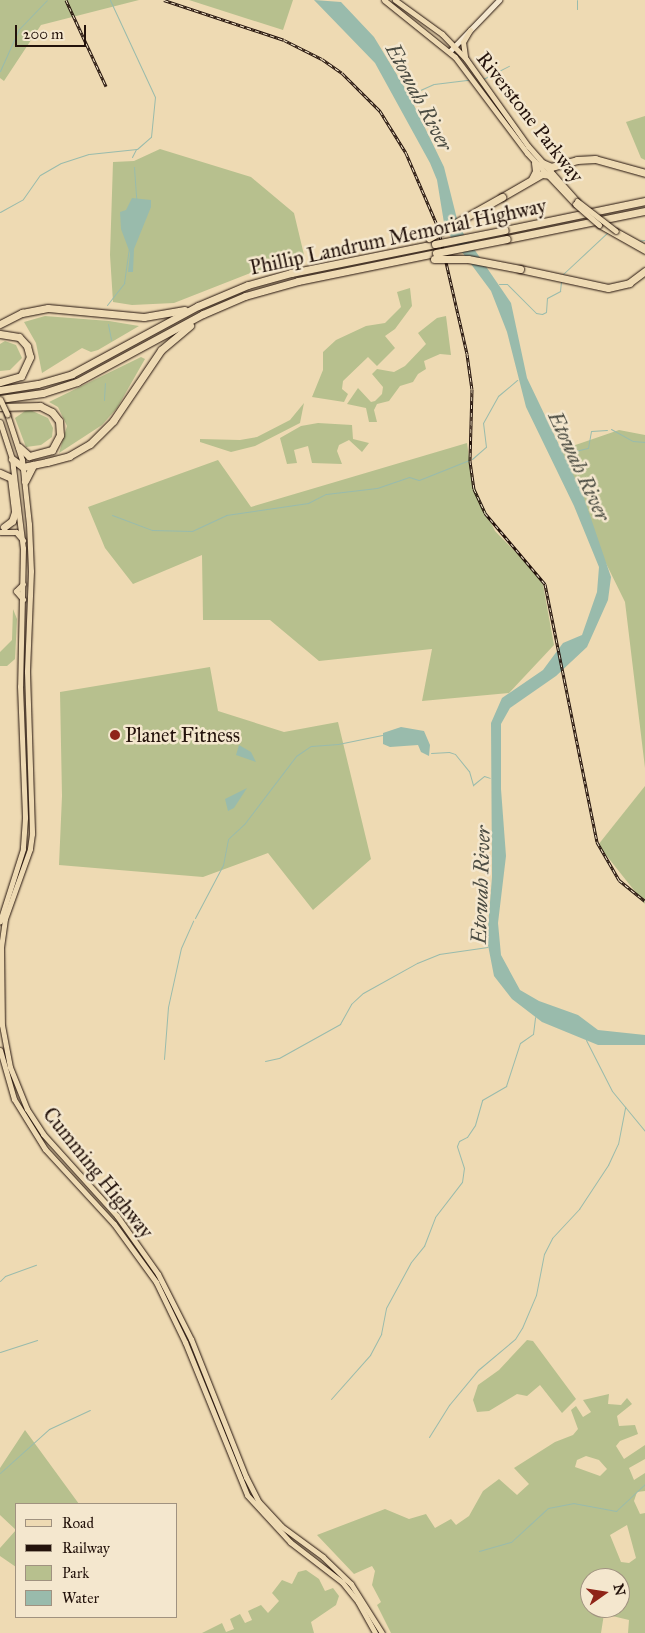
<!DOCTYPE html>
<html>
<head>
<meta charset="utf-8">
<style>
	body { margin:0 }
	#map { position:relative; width:645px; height:1633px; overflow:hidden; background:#eedab3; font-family:"IM FELL Great Primer",serif }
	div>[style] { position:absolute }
	.green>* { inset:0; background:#b7c08e }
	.water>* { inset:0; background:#99bbac }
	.stream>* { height:1px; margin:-0.5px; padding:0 0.5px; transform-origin:0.5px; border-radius:0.5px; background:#99bbac }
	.roads { filter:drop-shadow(0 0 1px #23120b) drop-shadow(0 0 1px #23120b) }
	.secondary>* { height:4.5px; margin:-2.25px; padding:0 2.25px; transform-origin:2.25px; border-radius:2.25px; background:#f4e7ce }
	.primary>* { height:5px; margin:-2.5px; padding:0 2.5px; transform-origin:2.5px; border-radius:2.5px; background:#eedab3 }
	.highway>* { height:7px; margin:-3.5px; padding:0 3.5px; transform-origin:3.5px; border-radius:3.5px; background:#eedab3 }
	.rail>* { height:3px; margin-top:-1.5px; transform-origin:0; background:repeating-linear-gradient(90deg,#f4e7ce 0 4px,#23120b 0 8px); box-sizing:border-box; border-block:1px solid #23120b }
	.bridges { filter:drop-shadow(0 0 1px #23120b) drop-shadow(0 0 1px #23120b) }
	.primary-bridge>* { height:5px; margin:-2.5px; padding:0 2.5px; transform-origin:2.5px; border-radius:2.5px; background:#eedab3 }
	.highway-bridge>* { height:7px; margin:-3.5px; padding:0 3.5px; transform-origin:3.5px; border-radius:3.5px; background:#eedab3 }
	.dots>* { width:14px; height:14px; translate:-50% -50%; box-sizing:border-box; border:2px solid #f4e7ce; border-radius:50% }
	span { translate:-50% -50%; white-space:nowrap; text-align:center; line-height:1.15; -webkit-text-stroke:5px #f4e7ce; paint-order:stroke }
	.street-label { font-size:20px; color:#23120b }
	.poi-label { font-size:20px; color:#23120b }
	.left { translate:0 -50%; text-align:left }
	.water-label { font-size:21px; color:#4c4d43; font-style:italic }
	.legend { position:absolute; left:15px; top:1503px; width:162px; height:115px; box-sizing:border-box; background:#f4e7ce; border:1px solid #a09280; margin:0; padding:6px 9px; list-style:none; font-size:15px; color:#23120b }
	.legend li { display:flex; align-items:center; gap:10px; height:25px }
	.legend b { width:25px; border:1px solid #a09280 }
	.north { position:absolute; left:580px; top:1568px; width:50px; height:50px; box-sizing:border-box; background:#f4e7ce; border:1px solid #a09280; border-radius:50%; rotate:77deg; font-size:14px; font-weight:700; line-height:20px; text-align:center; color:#23120b }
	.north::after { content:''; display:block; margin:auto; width:18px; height:22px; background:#8f2418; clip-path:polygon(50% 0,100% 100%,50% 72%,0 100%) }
	.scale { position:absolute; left:15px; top:25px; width:71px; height:22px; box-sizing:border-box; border:2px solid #23120b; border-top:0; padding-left:6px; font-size:15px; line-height:18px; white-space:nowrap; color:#23120b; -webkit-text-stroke:4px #f4e7ce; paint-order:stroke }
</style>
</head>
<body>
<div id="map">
	<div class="green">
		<i style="clip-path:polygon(0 0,139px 0,41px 25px,4px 81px,0 78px)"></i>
		<i style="clip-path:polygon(189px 0,293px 0,283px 30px)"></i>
		<i style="clip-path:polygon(645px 116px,645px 160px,641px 158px,626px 122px)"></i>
		<i style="clip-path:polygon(160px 149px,251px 177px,294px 213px,305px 259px,253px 272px,174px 303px,132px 305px,113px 302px,110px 255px,113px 162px,134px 161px)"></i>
		<i style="clip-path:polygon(410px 288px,412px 306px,395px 329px,385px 336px,395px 348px,377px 366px,368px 357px,343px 381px,342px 389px,348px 394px,344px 402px,312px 397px,323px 370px,323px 352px,336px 340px,366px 326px,385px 323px,401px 307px,397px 292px)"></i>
		<i style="clip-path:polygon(45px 316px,109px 321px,139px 326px,98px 350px,91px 352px,82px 348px,42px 373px,36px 343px,24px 322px)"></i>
		<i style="clip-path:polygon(446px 316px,451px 355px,440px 354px,424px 361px,426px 369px,418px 374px,413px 382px,400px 386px,389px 401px,377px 404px,374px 410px,377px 422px,369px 422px,366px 408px,347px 404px,358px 388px,371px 402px,375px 401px,382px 394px,383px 387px,372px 374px,377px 369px,394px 372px,405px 366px,426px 344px,418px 333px,437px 318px)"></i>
		<i style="clip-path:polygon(5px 341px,16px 345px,22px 358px,10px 370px,0 371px,0 344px)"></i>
		<i style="clip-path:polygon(141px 357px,145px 359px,117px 408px,102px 425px,59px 453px,67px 426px,58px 407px,49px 402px)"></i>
		<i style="clip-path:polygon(304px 403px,300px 423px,255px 446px,231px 452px,200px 442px,200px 439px,240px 440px,257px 437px,290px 420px)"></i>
		<i style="clip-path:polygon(28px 409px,48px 418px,53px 428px,52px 437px,41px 445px,26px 447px,15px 418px)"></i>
		<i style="clip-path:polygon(318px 423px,352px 425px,353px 439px,369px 443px,362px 452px,349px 440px,339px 445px,337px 451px,342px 464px,312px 463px,308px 446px,294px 450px,297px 463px,287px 464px,280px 438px,301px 426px)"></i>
		<i style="clip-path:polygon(619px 430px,645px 435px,645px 768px,625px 602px,595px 541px,558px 451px)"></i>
		<i style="clip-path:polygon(467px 443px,473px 485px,495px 531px,542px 579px,554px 645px,509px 693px,422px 701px,432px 649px,319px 661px,270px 620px,203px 620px,202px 555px,133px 584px,105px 548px,88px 507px,218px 460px,251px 507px)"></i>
		<i style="clip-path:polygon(13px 609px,17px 619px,15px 659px,7px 666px,0 666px,0 652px,12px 640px)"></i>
		<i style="clip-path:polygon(210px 667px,218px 711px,284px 732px,338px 722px,371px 859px,313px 910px,268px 853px,203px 877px,59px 865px,62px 796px,60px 692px)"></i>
		<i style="clip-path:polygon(645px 786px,645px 904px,598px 845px)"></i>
		<i style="clip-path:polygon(527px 1340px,533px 1341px,576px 1399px,562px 1413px,540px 1385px,527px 1396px,517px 1394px,489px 1411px,477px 1412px,473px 1400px,478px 1385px,499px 1370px)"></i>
		<i style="clip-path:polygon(evenodd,609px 1394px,608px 1404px,621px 1405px,627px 1398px,632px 1404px,617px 1416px,619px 1426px,635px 1425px,638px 1434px,620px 1441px,616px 1446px,624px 1459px,645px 1445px,645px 1459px,629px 1468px,634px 1480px,645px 1473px,645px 1491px,637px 1492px,634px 1501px,640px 1514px,645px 1513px,645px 1633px,628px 1633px,629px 1620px,604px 1614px,601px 1633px,391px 1633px,377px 1605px,381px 1602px,372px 1585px,375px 1571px,372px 1566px,354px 1574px,317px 1535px,385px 1509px,409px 1519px,426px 1514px,435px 1528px,451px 1519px,456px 1525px,469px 1516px,483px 1491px,499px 1479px,517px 1495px,529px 1484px,514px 1468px,555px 1442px,573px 1435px,578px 1429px,571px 1410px,576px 1406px,583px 1417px,591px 1412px,583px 1400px,609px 1394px,586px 1456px,599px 1460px,607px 1469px,600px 1476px,575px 1467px,577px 1460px,586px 1456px,609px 1394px,627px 1525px,636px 1558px,629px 1563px,621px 1562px,610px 1535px,627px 1525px,609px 1394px,590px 1578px,620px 1578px,620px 1608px,590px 1608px,590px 1578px)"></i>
		<i style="clip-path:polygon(25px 1430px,79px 1504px,16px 1504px,16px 1567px,0 1556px,0 1548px,16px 1530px,0 1515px,0 1468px)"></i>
		<i style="clip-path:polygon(306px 1570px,319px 1579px,325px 1591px,333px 1588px,339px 1596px,336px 1605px,311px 1622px,314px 1633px,202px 1633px,222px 1623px,226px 1632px,234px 1629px,230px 1619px,240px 1614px,245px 1623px,252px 1620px,248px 1611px,261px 1605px,268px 1613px,279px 1601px,272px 1593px,282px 1580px,292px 1584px,298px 1572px)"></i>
	</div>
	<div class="water">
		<i style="clip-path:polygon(314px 0,341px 2px,374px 37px,408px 93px,444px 167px,459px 227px,511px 303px,527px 378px,583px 495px,611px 577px,608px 600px,587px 647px,556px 676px,510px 708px,501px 724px,501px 789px,506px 856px,498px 923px,501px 955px,520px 990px,539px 1001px,578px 1015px,598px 1030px,645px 1035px,645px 1045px,598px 1045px,542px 1022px,512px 999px,494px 976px,487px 940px,492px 877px,491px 723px,502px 698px,543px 670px,563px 643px,582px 635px,597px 592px,599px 567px,574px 506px,526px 407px,507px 332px,491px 291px,445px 229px,437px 180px,430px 163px,375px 63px)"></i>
		<i style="clip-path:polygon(132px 198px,151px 200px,151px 207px,134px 249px,133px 272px,128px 272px,130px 253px,121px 229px,120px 212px,126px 210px)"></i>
		<i style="clip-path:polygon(401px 727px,424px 731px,430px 745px,429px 756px,421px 752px,418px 745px,390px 747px,383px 744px,383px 733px)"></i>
		<i style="clip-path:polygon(239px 745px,251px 752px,256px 762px,236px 755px)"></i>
		<i style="clip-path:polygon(247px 788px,234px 808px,228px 811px,225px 799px)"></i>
	</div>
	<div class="stream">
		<i style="left:577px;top:9px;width:9px;rotate:-90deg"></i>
		<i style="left:0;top:71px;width:46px;rotate:-65.7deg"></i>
		<i style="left:19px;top:29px;width:40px;rotate:-46deg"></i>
		<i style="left:483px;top:79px;width:29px;rotate:-27deg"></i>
		<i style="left:409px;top:95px;width:27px;rotate:-24deg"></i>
		<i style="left:434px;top:84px;width:35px;rotate:-7deg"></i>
		<i style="left:132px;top:157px;width:9px;rotate:-63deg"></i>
		<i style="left:134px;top:167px;width:32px;rotate:86deg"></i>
		<i style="left:0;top:212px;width:26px;rotate:-29deg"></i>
		<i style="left:23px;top:199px;width:29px;rotate:-55deg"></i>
		<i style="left:40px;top:175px;width:24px;rotate:-30deg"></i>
		<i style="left:61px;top:163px;width:29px;rotate:-18deg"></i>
		<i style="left:89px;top:154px;width:48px;rotate:-5.9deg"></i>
		<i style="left:137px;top:149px;width:18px;rotate:-41deg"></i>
		<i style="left:151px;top:137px;width:40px;rotate:-84.3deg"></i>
		<i style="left:155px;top:97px;width:107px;rotate:-114.9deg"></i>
		<i style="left:638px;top:241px;width:7px;rotate:-8deg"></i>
		<i style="left:563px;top:274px;width:62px;rotate:-43deg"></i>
		<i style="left:499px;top:284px;width:8px"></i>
		<i style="left:507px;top:284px;width:41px;rotate:45deg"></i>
		<i style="left:536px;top:313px;width:6px;rotate:9deg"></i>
		<i style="left:542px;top:314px;width:4px;rotate:-27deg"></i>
		<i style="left:546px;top:312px;width:14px;rotate:-86deg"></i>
		<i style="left:547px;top:298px;width:15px;rotate:-28deg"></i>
		<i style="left:560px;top:291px;width:10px;rotate:-84deg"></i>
		<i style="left:107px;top:305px;width:28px;rotate:-52deg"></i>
		<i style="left:124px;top:283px;width:34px;rotate:-82deg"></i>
		<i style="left:108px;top:324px;width:16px;rotate:79deg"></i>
		<i style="left:104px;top:400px;width:17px;rotate:-87deg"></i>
		<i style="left:611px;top:429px;width:25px;rotate:29deg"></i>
		<i style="left:633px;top:441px;width:12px;rotate:5deg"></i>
		<i style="left:472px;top:459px;width:18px;rotate:-41deg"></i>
		<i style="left:486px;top:447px;width:24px;rotate:-97deg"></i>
		<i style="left:483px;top:423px;width:31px;rotate:-61deg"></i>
		<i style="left:498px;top:396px;width:25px;rotate:-40deg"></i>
		<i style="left:568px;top:465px;width:8px;rotate:-23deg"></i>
		<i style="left:575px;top:462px;width:11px;rotate:-90deg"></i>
		<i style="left:575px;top:451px;width:13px;rotate:-13deg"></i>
		<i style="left:588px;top:448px;width:17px;rotate:-80deg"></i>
		<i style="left:591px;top:431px;width:16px;rotate:-4deg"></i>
		<i style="left:112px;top:515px;width:43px;rotate:20.6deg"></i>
		<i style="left:152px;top:530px;width:40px;rotate:1.4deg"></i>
		<i style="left:192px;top:531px;width:38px;rotate:-25deg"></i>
		<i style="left:226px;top:515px;width:83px;rotate:-8.3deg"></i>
		<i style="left:308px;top:503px;width:20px;rotate:-27deg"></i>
		<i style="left:326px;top:494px;width:51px;rotate:-6.7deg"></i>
		<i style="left:377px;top:488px;width:34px;rotate:-19deg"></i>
		<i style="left:409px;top:477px;width:10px;rotate:17deg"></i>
		<i style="left:419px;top:480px;width:54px;rotate:-21.8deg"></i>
		<i style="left:431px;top:753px;width:18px;rotate:-3deg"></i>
		<i style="left:449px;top:752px;width:6px;rotate:18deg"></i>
		<i style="left:455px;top:754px;width:22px;rotate:51deg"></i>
		<i style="left:469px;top:771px;width:15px;rotate:74deg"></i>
		<i style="left:473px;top:785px;width:14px;rotate:-39deg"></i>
		<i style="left:484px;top:776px;width:6px;rotate:18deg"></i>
		<i style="left:195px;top:918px;width:60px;rotate:-62.2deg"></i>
		<i style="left:223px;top:865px;width:26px;rotate:-79deg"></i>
		<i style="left:228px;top:839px;width:23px;rotate:-43deg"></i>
		<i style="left:245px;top:823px;width:84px;rotate:-52.7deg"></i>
		<i style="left:296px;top:756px;width:18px;rotate:-34deg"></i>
		<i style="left:311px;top:746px;width:27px;rotate:-4deg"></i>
		<i style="left:338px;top:744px;width:45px;rotate:-11.6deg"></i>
		<i style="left:586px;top:1040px;width:57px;rotate:63deg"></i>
		<i style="left:612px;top:1091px;width:52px;rotate:50.5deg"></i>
		<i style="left:164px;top:1059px;width:52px;rotate:-85.6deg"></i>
		<i style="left:168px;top:1007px;width:60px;rotate:-77.6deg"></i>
		<i style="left:181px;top:948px;width:30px;rotate:-66deg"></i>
		<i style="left:265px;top:1061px;width:14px;rotate:-12deg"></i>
		<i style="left:279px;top:1058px;width:70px;rotate:-29.1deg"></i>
		<i style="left:340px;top:1024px;width:23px;rotate:-61deg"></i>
		<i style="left:351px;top:1004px;width:16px;rotate:-43deg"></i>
		<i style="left:363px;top:993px;width:62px;rotate:-29.1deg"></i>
		<i style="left:417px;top:963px;width:24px;rotate:-22deg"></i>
		<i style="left:439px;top:954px;width:49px;rotate:-8.3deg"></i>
		<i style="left:0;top:1281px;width:7px;rotate:-45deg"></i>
		<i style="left:5px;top:1276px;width:33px;rotate:-20deg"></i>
		<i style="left:0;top:1352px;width:39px;rotate:-18deg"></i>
		<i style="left:331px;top:1399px;width:59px;rotate:-48.4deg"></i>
		<i style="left:370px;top:1355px;width:24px;rotate:-62deg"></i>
		<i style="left:381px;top:1334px;width:26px;rotate:-79deg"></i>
		<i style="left:386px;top:1308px;width:52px;rotate:-61.5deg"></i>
		<i style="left:411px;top:1262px;width:21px;rotate:-51deg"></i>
		<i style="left:424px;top:1246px;width:31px;rotate:-69deg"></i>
		<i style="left:435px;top:1217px;width:44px;rotate:-52.4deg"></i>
		<i style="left:462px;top:1182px;width:14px;rotate:-82deg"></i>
		<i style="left:464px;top:1168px;width:23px;rotate:-108deg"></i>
		<i style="left:457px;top:1146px;width:5px;rotate:-68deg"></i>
		<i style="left:459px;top:1141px;width:9px;rotate:-27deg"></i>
		<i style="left:467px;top:1137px;width:14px;rotate:-56deg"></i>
		<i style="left:475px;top:1125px;width:26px;rotate:-74deg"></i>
		<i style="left:482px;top:1100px;width:28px;rotate:-30deg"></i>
		<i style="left:506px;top:1086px;width:45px;rotate:-72deg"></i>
		<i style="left:520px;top:1043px;width:16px;rotate:-35deg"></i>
		<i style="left:533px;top:1034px;width:17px;rotate:-83deg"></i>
		<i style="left:429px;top:1437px;width:38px;rotate:-58deg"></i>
		<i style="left:449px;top:1405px;width:45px;rotate:-50.4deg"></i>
		<i style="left:478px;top:1370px;width:48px;rotate:-40deg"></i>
		<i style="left:515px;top:1339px;width:13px;rotate:-58deg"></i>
		<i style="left:522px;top:1328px;width:36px;rotate:-67deg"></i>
		<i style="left:536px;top:1295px;width:42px;rotate:-79deg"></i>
		<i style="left:544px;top:1254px;width:18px;rotate:-63deg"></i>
		<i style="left:552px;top:1238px;width:40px;rotate:-47deg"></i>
		<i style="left:579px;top:1209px;width:53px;rotate:-56.6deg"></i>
		<i style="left:608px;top:1165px;width:23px;rotate:-65deg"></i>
		<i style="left:618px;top:1144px;width:38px;rotate:-79deg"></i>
		<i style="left:0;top:1473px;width:66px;rotate:-41.9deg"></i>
		<i style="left:49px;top:1429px;width:45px;rotate:-24.9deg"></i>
		<i style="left:479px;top:1551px;width:33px;rotate:-16deg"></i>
		<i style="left:511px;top:1542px;width:50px;rotate:-42.6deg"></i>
		<i style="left:548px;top:1508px;width:25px;rotate:-11deg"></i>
		<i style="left:573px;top:1503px;width:44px;rotate:10.5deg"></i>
		<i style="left:616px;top:1511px;width:40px;rotate:-43deg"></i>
	</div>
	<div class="roads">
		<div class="secondary">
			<i style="left:450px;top:51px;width:71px;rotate:-46.1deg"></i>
		</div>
		<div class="primary">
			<i style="left:384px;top:0;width:91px;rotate:38.8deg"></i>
			<i style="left:455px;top:57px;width:120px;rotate:53.1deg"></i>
			<i style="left:527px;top:153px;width:70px;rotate:46.7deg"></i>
			<i style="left:395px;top:0;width:58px;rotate:35.9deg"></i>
			<i style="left:442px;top:34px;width:35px;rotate:46deg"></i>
			<i style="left:466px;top:59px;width:107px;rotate:54.5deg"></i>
			<i style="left:528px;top:146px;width:74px;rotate:48.3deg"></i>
			<i style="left:465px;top:56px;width:14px;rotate:-98deg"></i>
			<i style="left:463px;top:42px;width:14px;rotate:-60deg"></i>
			<i style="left:599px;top:225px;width:53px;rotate:29.5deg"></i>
			<i style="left:616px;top:231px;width:33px;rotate:29deg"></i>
			<i style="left:7px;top:414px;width:48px;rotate:71.9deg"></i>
			<i style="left:22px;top:460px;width:64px;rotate:83.8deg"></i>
			<i style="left:29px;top:524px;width:47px;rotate:87.6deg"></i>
			<i style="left:31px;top:571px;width:101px;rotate:92.3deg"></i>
			<i style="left:27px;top:672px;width:162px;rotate:88.2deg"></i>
			<i style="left:32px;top:834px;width:15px;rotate:98deg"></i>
			<i style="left:30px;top:849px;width:74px;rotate:109.7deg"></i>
			<i style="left:5px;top:919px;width:28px;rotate:98deg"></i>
			<i style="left:1px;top:947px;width:78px;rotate:89.3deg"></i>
			<i style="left:2px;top:1025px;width:43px;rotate:79.2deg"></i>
			<i style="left:10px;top:1067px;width:45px;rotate:68deg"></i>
			<i style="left:27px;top:1109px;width:30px;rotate:57deg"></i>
			<i style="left:43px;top:1134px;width:110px;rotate:47.9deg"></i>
			<i style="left:117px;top:1216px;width:71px;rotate:54.7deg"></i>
			<i style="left:158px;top:1274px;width:73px;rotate:63.1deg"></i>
			<i style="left:191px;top:1339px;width:149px;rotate:68.3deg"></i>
			<i style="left:246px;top:1477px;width:28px;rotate:63deg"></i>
			<i style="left:259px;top:1502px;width:33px;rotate:47deg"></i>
			<i style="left:281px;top:1526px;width:52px;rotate:36.4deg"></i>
			<i style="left:323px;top:1557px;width:39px;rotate:44deg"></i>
			<i style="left:351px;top:1584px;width:58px;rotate:57.7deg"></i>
			<i style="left:0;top:422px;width:39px;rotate:72deg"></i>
			<i style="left:12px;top:459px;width:90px;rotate:83deg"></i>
			<i style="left:23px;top:548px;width:138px;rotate:91.2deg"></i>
			<i style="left:20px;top:686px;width:132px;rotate:87.8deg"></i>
			<i style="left:25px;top:818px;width:31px;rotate:94deg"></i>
			<i style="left:23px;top:849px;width:76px;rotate:107.7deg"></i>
			<i style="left:0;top:532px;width:16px"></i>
			<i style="left:16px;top:532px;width:11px;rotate:49deg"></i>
			<i style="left:23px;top:584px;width:10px;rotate:135deg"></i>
			<i style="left:16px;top:591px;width:11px;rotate:49deg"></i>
			<i style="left:0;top:1050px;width:51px;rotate:74.1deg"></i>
			<i style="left:14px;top:1099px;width:59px;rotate:58.2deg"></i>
			<i style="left:45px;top:1149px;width:102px;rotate:47.4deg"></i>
			<i style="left:114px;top:1224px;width:72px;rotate:54.1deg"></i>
			<i style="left:156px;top:1282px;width:67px;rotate:64.2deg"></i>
			<i style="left:185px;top:1342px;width:165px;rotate:67.9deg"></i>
			<i style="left:247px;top:1495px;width:64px;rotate:47.5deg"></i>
			<i style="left:290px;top:1542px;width:66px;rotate:37.6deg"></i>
			<i style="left:342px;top:1582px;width:26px;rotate:51deg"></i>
			<i style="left:358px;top:1602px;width:35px;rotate:61deg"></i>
		</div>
		<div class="highway">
			<i style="left:542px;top:163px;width:10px;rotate:24deg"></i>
			<i style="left:551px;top:167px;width:27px;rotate:-15deg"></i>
			<i style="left:577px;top:160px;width:18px;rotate:-3deg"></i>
			<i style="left:595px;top:159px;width:52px;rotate:15.6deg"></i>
			<i style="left:532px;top:179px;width:9px;rotate:-63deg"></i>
			<i style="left:536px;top:171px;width:8px;rotate:-97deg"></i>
			<i style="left:502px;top:197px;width:46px;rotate:-29.9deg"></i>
			<i style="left:542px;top:174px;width:10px;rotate:6deg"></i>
			<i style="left:505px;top:230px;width:143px;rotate:-11.7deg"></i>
			<i style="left:507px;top:239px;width:141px;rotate:-11.5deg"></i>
			<i style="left:520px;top:269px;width:90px;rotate:12.2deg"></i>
			<i style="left:608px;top:288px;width:22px;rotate:-13deg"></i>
			<i style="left:629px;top:283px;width:20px;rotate:-37deg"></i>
			<i style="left:0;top:324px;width:25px;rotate:-27deg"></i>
			<i style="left:22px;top:313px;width:26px;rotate:-11deg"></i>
			<i style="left:48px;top:308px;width:96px;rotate:5.4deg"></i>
			<i style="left:144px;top:317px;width:41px;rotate:-9.9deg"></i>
			<i style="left:0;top:334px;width:19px;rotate:9deg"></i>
			<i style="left:19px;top:337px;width:12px;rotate:48deg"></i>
			<i style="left:27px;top:346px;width:11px;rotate:75deg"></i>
			<i style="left:30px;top:357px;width:21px;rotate:115deg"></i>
			<i style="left:21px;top:376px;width:22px;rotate:164deg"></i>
			<i style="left:0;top:390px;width:38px;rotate:-9deg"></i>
			<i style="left:38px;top:384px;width:35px;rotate:-16deg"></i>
			<i style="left:72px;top:374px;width:143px;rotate:-28.4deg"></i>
			<i style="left:198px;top:306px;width:54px;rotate:-22.8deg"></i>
			<i style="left:248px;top:285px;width:45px;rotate:-15.6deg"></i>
			<i style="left:291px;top:273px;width:147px;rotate:-11.4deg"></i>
			<i style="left:0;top:399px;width:43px;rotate:-7.9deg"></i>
			<i style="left:43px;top:393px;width:36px;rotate:-18deg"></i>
			<i style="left:77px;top:382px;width:143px;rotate:-28.4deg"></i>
			<i style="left:203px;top:314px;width:46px;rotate:-23.2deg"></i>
			<i style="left:245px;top:296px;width:55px;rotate:-15.8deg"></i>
			<i style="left:298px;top:281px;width:141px;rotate:-11.5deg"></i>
			<i style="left:0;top:407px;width:40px;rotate:-1.4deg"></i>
			<i style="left:40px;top:406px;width:13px;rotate:27deg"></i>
			<i style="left:52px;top:412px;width:11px;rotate:52deg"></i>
			<i style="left:59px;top:421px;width:14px;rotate:86deg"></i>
			<i style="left:60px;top:435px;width:17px;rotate:118deg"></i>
			<i style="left:52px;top:450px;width:24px;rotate:165deg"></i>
			<i style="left:29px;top:456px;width:13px;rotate:-138deg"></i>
			<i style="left:12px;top:459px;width:14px;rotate:36deg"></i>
			<i style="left:23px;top:467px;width:25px;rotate:-12deg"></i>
			<i style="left:47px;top:462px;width:23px;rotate:-15deg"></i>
			<i style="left:69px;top:456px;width:24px;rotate:-30deg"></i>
			<i style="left:90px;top:444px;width:33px;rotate:-45deg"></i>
			<i style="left:113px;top:421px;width:86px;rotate:-55.9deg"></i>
			<i style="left:161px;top:350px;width:38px;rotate:-40deg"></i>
			<i style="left:0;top:473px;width:12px;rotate:24deg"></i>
			<i style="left:11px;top:478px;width:34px;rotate:83deg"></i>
			<i style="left:15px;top:512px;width:9px;rotate:108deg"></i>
			<i style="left:12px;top:521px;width:10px;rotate:143deg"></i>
			<i style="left:25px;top:481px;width:18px;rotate:-63deg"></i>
		</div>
	</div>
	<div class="rail">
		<i style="left:66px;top:0;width:95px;rotate:65.1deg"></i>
		<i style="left:164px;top:0;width:126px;rotate:18.4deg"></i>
		<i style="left:284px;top:40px;width:42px;rotate:26.6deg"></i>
		<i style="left:322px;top:59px;width:24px;rotate:35deg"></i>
		<i style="left:342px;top:73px;width:54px;rotate:45deg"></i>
		<i style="left:380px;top:111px;width:49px;rotate:58.2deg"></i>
		<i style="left:406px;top:153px;width:81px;rotate:66.6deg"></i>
		<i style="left:438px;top:227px;width:130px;rotate:77.1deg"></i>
		<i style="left:467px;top:354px;width:35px;rotate:82deg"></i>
		<i style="left:472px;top:389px;width:72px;rotate:91.6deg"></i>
		<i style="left:470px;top:461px;width:28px;rotate:82deg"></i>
		<i style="left:474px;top:489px;width:26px;rotate:65deg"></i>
		<i style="left:485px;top:513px;width:93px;rotate:49.8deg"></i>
		<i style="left:545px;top:584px;width:263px;rotate:78.6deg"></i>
		<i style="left:597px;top:842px;width:44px;rotate:59.9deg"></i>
		<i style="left:619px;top:880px;width:33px;rotate:39deg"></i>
	</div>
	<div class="bridges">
		<div class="primary-bridge">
			<i style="left:577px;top:201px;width:49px;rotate:37.6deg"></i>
			<i style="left:575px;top:204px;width:32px;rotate:41deg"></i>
			<i style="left:0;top:399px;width:17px;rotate:65deg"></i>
		</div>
		<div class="highway-bridge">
			<i style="left:429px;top:238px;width:84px;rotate:-29.3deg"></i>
			<i style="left:435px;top:244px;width:71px;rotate:-11.3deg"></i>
			<i style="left:436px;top:253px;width:72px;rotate:-11.2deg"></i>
			<i style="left:434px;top:259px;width:34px"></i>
			<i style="left:468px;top:259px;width:53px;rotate:10.9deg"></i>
		</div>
	</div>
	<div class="dots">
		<i style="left:115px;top:735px;background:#8f2418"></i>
	</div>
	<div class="street-label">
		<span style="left:530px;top:117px;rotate:52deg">Riverstone Parkway</span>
		<span style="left:398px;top:237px;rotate:-12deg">Phillip Landrum Memorial Highway</span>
		<span style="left:98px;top:1173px;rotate:51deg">Cumming Highway</span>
	</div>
	<div class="poi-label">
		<span class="left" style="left:125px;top:735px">Planet Fitness</span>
	</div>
	<div class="water-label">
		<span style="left:419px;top:97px;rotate:62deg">Etowah River</span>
		<span style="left:579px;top:466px;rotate:65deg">Etowah River</span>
		<span style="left:481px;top:885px;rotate:-88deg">Etowah River</span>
	</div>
	<ul class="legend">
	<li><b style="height:6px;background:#eedab3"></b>Road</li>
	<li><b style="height:6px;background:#23120b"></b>Railway</li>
	<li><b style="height:14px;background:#b7c08e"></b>Park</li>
	<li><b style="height:14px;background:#99bbac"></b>Water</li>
	</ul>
	<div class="north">N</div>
	<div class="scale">200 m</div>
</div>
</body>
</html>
